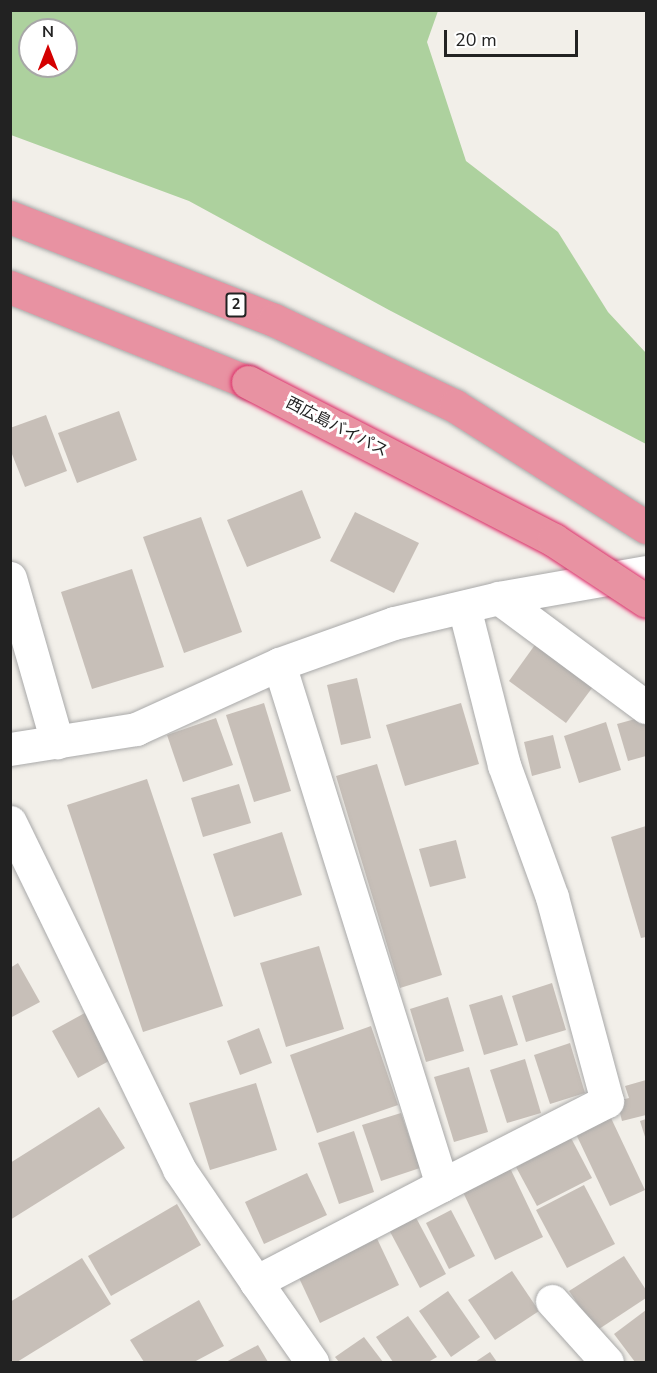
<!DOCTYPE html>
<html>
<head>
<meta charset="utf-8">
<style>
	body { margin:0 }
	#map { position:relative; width:657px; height:1373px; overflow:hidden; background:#f2efe9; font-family:"Nunito Sans","Noto Sans JP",sans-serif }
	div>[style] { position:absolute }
	.forest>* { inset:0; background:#add19e }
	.building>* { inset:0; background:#c7bfb8 }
	.roads { filter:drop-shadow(0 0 2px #a9a9a9) drop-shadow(0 0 2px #a9a9a9) }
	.minor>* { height:33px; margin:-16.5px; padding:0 16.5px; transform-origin:16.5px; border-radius:16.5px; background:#fff }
	.highway>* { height:33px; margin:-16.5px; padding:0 16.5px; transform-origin:16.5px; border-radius:16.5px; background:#e892a2 }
	.bridges { filter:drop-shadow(0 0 2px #dc2a67) drop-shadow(0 0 2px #dc2a67) }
	.highway-bridge>* { height:33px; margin:-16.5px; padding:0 16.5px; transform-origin:16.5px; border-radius:16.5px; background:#e892a2 }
	span { translate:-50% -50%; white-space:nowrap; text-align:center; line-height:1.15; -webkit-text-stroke:6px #fff; paint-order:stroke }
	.shield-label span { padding:2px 4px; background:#fff; border:2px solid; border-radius:4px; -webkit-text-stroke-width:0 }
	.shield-label { font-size:15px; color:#222; font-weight:700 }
	.street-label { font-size:16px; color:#222 }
	.frame { position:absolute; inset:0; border:12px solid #222; pointer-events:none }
	.north { position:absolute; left:18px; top:18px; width:60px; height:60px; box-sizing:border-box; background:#fff; border:2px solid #a7a7a7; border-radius:50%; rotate:0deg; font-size:16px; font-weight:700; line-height:24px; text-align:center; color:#222 }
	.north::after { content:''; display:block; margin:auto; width:21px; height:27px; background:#d40000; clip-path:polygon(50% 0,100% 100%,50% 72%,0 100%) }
	.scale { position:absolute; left:444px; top:30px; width:134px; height:27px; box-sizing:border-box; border:3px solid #222; border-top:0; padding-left:8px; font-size:18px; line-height:21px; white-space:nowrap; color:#222; -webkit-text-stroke:4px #fff; paint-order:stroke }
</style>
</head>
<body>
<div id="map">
	<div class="forest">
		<i style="clip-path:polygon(evenodd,10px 11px,438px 11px,427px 42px,466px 161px,558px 232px,608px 312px,646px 353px,646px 444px,389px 310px,189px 201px,11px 135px,10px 11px,30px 30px,66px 30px,66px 66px,30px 66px,30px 30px)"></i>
	</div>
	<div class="building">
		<i style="clip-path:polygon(119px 411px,137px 460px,77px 483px,58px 433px)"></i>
		<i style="clip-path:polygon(46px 415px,67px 471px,25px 487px,10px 449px,10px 428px)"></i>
		<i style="clip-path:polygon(302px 490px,321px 538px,247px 567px,227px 520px)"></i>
		<i style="clip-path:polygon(355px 512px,419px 543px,394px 593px,330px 561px)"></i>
		<i style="clip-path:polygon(201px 517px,242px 632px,184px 653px,143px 537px)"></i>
		<i style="clip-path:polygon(132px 569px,164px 667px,92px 689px,61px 592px)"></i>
		<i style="clip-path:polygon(537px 642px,595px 684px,566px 723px,509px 681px)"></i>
		<i style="clip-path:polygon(357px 678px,371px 738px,341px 745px,327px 685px)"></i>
		<i style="clip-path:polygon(264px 703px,291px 791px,254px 802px,226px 715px)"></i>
		<i style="clip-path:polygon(461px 703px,479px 764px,405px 786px,386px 725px)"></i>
		<i style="clip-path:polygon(646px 716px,646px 756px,628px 761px,617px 724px)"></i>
		<i style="clip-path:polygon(216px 718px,233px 765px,183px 782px,167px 735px)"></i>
		<i style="clip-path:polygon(606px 722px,621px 770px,579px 783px,564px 736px)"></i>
		<i style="clip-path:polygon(553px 735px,561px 768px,532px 776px,524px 742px)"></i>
		<i style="clip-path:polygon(377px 764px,442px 975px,400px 988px,336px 776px)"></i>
		<i style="clip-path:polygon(147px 779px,223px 1006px,143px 1032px,67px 805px)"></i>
		<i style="clip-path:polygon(239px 784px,251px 823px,203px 837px,191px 798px)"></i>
		<i style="clip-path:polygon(646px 826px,646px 937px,641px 938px,611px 837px)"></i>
		<i style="clip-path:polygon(282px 832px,302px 895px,234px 917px,213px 854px)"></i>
		<i style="clip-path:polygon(456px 840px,466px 878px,430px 887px,419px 849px)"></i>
		<i style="clip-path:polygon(319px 946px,344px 1029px,286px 1047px,260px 963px)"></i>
		<i style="clip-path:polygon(18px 963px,40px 1002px,10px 1018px,10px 968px)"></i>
		<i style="clip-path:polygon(552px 983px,566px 1030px,526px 1042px,512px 996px)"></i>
		<i style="clip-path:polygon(502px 995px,518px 1045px,484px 1055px,469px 1005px)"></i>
		<i style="clip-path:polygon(448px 997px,464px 1051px,426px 1062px,410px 1009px)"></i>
		<i style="clip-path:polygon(92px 1009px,118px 1056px,78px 1078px,52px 1031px)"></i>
		<i style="clip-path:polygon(371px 1026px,398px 1105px,317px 1133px,290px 1055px)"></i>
		<i style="clip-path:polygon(259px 1028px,272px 1063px,240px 1075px,227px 1041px)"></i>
		<i style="clip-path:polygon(570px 1043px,585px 1093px,550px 1104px,534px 1055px)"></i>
		<i style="clip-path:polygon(525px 1059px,541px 1113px,507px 1123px,490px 1070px)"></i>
		<i style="clip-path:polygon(469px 1067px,488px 1132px,454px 1142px,434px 1077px)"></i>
		<i style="clip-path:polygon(646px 1080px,646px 1115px,622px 1121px,617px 1101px,629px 1098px,625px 1086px)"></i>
		<i style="clip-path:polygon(256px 1083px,277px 1150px,210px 1170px,189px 1103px)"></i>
		<i style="clip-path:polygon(99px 1107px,125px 1148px,10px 1220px,10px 1163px)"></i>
		<i style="clip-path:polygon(401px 1113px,420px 1168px,381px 1181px,362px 1125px)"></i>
		<i style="clip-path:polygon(611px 1118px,645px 1190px,610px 1206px,576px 1134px)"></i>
		<i style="clip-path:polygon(646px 1119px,646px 1140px,640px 1121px)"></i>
		<i style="clip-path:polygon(354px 1131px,374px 1192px,339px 1204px,318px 1143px)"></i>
		<i style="clip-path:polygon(571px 1138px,592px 1178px,537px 1206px,516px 1167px)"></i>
		<i style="clip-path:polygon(510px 1168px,543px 1237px,495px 1260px,462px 1190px)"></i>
		<i style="clip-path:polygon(307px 1173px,327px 1215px,264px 1244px,245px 1202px)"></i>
		<i style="clip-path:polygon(584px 1185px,615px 1244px,567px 1268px,536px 1210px)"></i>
		<i style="clip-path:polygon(177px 1204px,201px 1245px,111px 1296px,88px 1256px)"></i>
		<i style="clip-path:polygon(451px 1210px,475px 1256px,449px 1269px,426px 1223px)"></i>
		<i style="clip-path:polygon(413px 1212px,446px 1274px,420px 1288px,387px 1226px)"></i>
		<i style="clip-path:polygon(372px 1228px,399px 1285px,320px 1323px,293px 1265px)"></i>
		<i style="clip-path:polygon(624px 1256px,646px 1290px,646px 1298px,596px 1331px,569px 1291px)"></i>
		<i style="clip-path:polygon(82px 1258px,111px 1304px,17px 1362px,10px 1362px,10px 1302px)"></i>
		<i style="clip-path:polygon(512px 1271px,539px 1311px,495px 1340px,468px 1300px)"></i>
		<i style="clip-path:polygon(448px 1291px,480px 1337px,451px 1357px,419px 1311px)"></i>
		<i style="clip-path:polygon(199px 1300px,224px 1346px,194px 1362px,144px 1362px,130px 1340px)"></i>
		<i style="clip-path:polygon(646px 1310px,646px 1362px,635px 1362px,614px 1334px)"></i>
		<i style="clip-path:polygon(408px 1316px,437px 1357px,428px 1362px,393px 1362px,376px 1337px)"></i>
		<i style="clip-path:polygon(364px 1337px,383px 1362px,339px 1362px,335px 1357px)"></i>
		<i style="clip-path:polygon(258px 1345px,268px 1362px,226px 1362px)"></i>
		<i style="clip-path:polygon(490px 1352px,497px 1362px,475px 1362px)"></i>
	</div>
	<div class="roads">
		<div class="minor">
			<i style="left:10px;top:578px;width:171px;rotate:74deg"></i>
			<i style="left:499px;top:598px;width:183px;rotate:36.6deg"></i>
			<i style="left:279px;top:664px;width:546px;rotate:72.63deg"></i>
			<i style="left:442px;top:1185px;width:210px;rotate:152.5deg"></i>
			<i style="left:256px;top:1282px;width:98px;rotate:55deg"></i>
			<i style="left:10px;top:749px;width:128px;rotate:-9deg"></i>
			<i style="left:136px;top:729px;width:157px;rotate:-24.4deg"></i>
			<i style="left:279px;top:664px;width:122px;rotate:-19.6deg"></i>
			<i style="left:394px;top:623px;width:108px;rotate:-13.4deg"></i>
			<i style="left:499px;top:598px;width:149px;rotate:-10deg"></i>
			<i style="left:10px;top:822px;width:386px;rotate:64deg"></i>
			<i style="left:179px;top:1169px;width:137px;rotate:55.7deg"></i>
			<i style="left:442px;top:1185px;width:185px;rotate:-27deg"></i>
			<i style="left:607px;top:1101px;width:211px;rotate:-105.1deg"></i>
			<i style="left:552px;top:897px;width:140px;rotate:-110deg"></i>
			<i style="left:504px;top:765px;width:163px;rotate:-104.2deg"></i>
			<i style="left:552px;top:1301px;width:82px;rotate:48deg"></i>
		</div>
		<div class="highway">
			<i style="left:10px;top:217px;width:283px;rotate:21.3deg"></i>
			<i style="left:274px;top:320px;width:200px;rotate:25.4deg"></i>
			<i style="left:455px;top:406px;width:226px;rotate:32.4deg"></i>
			<i style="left:10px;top:287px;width:256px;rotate:21.8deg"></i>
		</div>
	</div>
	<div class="bridges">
		<div class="highway-bridge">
			<i style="left:248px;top:382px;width:344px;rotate:27.3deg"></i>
			<i style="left:554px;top:540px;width:110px;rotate:33.5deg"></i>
		</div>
	</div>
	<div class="shield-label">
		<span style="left:236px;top:305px">2</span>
	</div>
	<div class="street-label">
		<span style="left:337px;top:427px;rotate:27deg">西広島バイパス</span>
	</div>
	<div class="frame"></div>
	<div class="north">N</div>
	<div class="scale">20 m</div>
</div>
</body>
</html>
